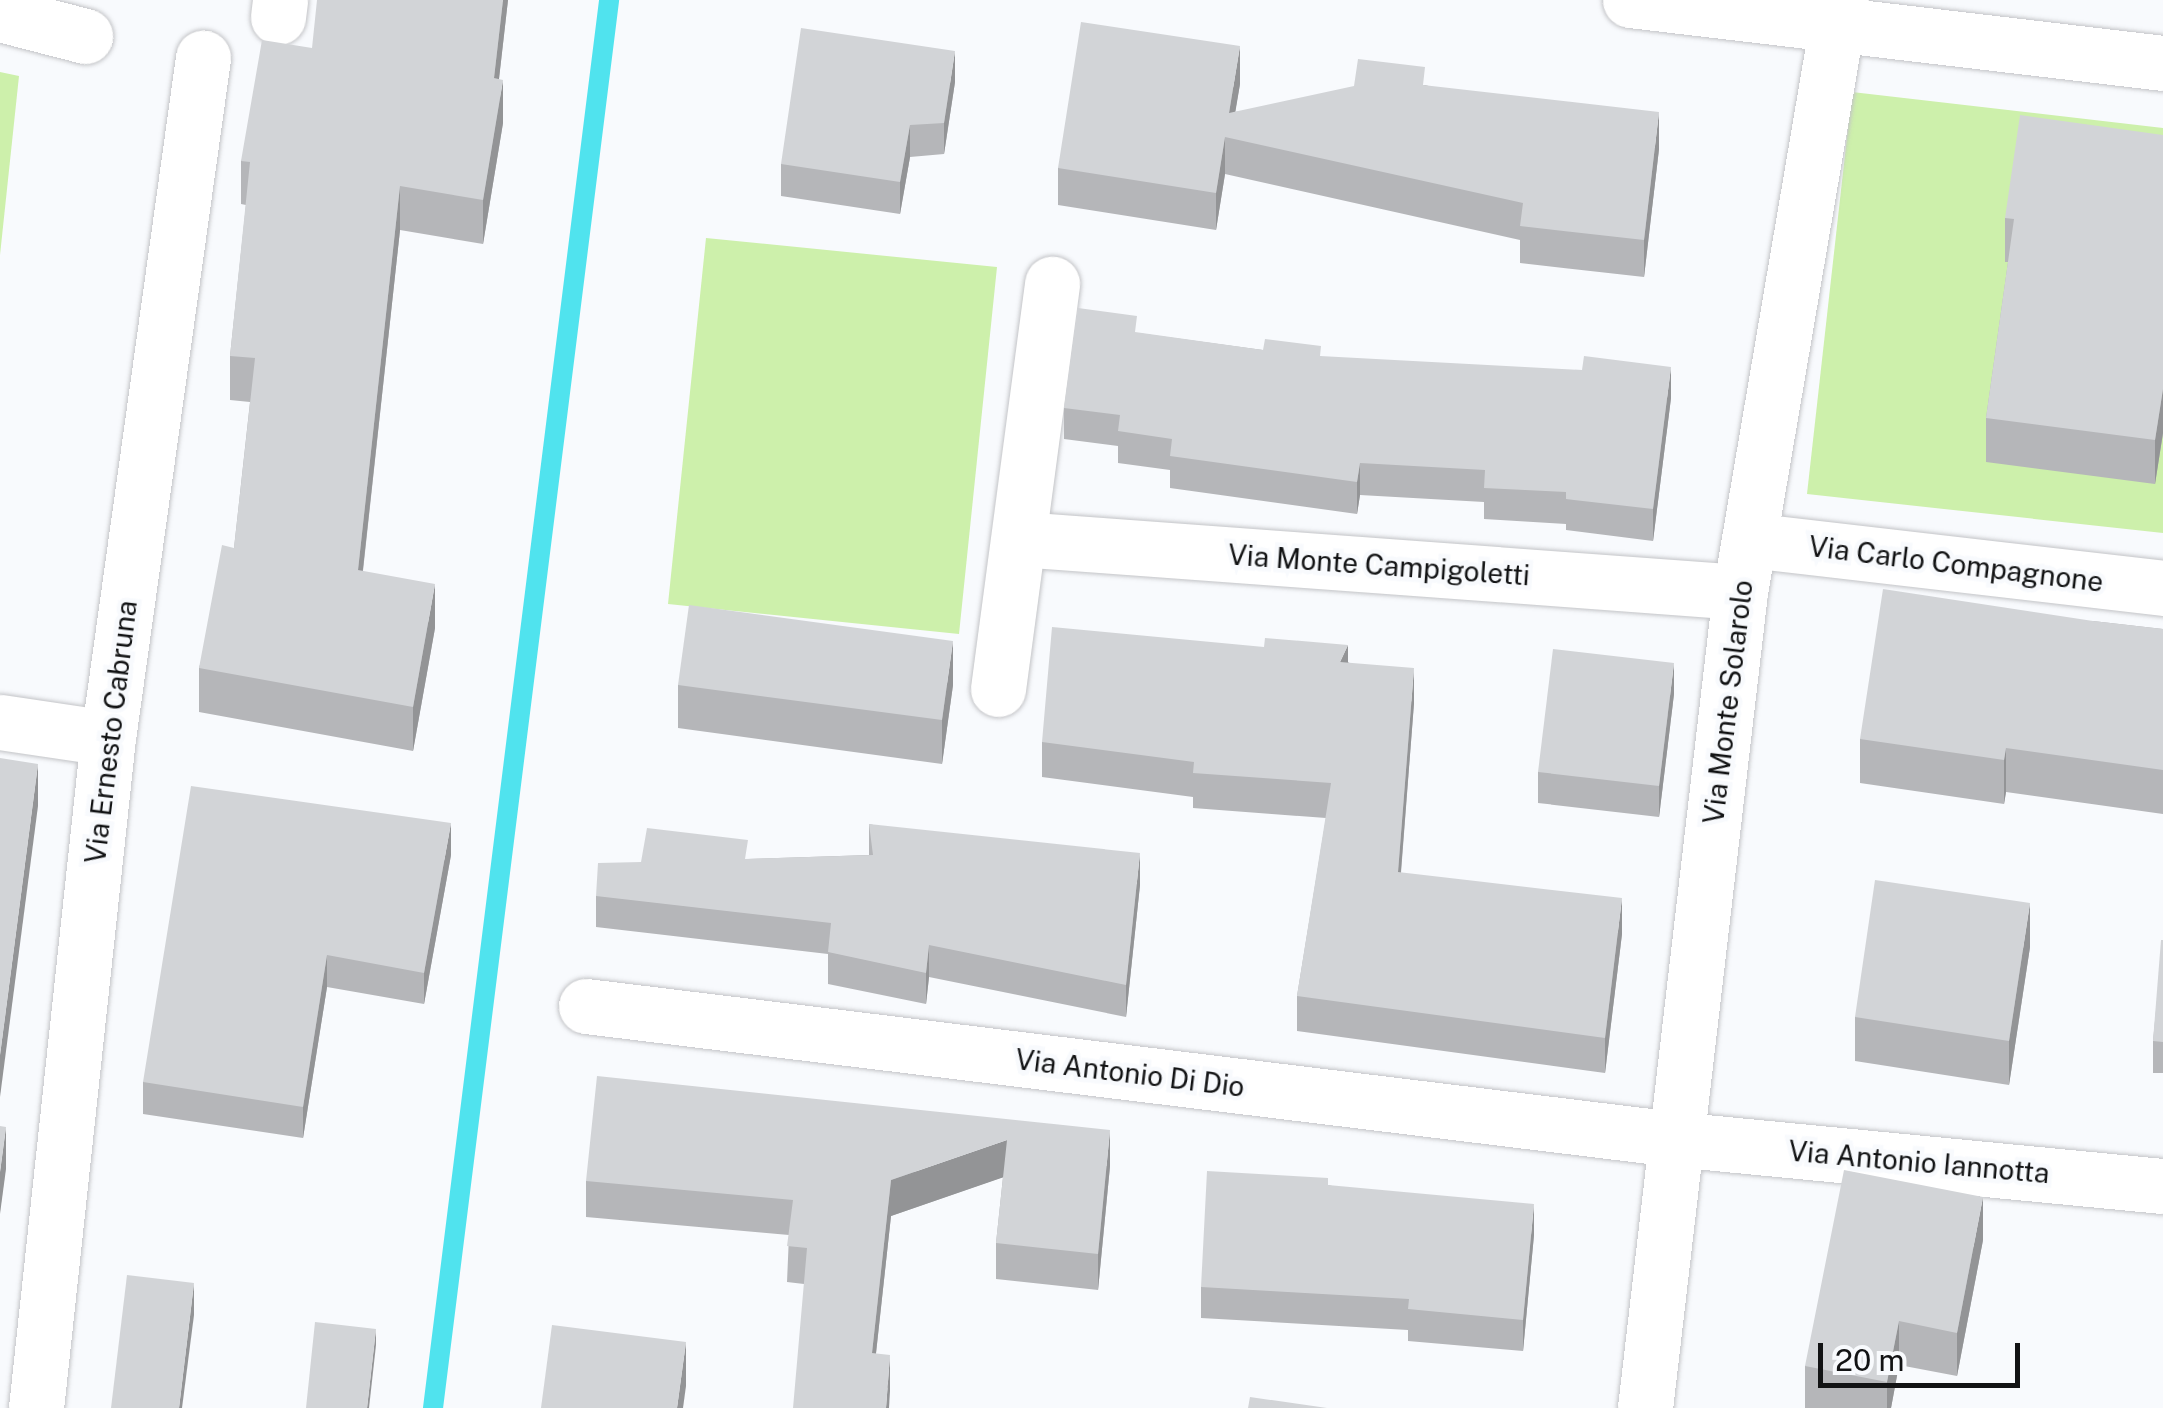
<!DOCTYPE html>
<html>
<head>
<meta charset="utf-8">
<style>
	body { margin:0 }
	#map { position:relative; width:2163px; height:1408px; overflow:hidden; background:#f8fafd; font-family:"Public Sans",sans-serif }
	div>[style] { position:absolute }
	.green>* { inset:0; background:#cdf0ab }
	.stream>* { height:20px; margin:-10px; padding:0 10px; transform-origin:10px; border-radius:10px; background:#50e3ee }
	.roads { filter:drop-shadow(0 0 2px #c3c4c7) drop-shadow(0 0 2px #c3c4c7) }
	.minor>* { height:55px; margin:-27.5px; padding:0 27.5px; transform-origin:27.5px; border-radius:27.5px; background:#fff }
	.wall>* { inset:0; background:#b5b6b9 }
	.shaded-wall>* { inset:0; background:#939496 }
	.building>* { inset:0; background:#d2d4d7 }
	span { translate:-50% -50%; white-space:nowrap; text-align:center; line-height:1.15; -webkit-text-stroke:9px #f8fafd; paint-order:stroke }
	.street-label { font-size:28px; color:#121314 }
	.scale { position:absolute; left:1818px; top:1343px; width:202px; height:45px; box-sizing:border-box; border:5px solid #121314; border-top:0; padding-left:12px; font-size:30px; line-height:35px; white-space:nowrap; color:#121314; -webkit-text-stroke:8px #f8fafd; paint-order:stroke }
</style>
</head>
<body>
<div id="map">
	<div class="green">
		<i style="clip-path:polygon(0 72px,19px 76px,0 255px)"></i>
		<i style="clip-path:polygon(1852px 92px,2163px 128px,2163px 533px,1807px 494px)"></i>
		<i style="clip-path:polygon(706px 238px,997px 267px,959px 634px,668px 604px)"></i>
	</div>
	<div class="stream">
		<i style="left:433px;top:1408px;width:1419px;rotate:-82.87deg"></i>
	</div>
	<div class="roads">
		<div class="minor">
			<i style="left:1630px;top:0;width:537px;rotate:6.74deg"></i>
			<i style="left:0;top:14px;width:88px;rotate:14.5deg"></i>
			<i style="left:278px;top:17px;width:17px;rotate:-83deg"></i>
			<i style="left:1019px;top:539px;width:723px;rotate:4.2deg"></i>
			<i style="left:1749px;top:540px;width:417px;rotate:6.6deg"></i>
			<i style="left:998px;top:689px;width:409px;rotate:-82.4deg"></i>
			<i style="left:0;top:722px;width:109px;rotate:8.4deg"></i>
			<i style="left:586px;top:1006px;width:1096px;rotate:6.97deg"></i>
			<i style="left:1674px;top:1139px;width:491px;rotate:5.5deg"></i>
			<i style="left:36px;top:1408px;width:674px;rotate:-83.87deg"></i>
			<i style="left:108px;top:738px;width:687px;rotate:-82.05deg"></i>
			<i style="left:1645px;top:1408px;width:822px;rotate:-83.36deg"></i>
			<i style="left:1740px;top:592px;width:601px;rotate:-80.32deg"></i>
		</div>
	</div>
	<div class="wall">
		<i style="clip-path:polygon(508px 0,499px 79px,503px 123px,483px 244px,400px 230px,363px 571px,435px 628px,413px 751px,199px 712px,199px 668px,234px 548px,250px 402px,230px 400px,230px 356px,246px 205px,241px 204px,241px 161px,312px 48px)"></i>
		<i style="clip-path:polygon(955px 82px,944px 154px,910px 157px,900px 214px,781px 196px,781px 164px)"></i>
		<i style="clip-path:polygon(1240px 84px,1235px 112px,1425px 85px,1659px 149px,1644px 277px,1520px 263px,1520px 240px,1225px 174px,1216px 230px,1058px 205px,1058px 168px)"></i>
		<i style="clip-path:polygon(2163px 135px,2163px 433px,2155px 484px,1986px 462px,1986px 418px,2008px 262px,2005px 262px,2005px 218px)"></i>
		<i style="clip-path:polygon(1137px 333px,1263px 350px,1671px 398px,1653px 541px,1566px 530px,1566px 524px,1484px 519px,1484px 502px,1360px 495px,1357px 514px,1170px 488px,1170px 470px,1118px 463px,1118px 446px,1064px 439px,1064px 408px)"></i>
		<i style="clip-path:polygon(2093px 621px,2163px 629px,2163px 814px,2006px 792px,2004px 804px,1860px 783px,1860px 739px)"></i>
		<i style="clip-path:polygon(1348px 662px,1414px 703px,1401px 873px,1622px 934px,1605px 1073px,1297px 1031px,1297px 996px,1326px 818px,1193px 808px,1193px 797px,1042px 777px,1042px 742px)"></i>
		<i style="clip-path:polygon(678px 685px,953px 685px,942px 764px,678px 728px)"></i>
		<i style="clip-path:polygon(1674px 694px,1659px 817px,1538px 803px,1538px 772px)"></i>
		<i style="clip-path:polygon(869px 824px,1140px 885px,1126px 1017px,929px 977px,926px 1004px,828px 984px,828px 954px,596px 927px,596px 896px,748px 859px,869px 855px)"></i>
		<i style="clip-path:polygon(451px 855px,424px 1004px,327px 987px,303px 1138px,143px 1114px,143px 1082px)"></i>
		<i style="clip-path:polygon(2163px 940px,2163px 1073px,2153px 1073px,2153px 1041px)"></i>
		<i style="clip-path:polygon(2030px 947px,2009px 1085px,1855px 1061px,1855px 1017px)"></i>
		<i style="clip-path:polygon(1110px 1166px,1098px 1290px,996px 1279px,996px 1243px,1003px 1177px,891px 1216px,876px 1354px,890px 1391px,804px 1284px,787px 1282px,789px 1235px,586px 1217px,586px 1181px)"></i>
		<i style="clip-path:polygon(1328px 1185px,1534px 1235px,1523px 1351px,1408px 1341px,1408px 1330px,1201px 1318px,1201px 1287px)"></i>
		<i style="clip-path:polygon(1983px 1240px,1957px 1376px,1899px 1365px,1891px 1408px,1805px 1408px,1805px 1366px)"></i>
	</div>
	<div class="shaded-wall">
		<i style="clip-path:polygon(503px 0,508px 0,494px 122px,494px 78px)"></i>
		<i style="clip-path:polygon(1240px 46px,1240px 84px,1231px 138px,1229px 113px)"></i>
		<i style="clip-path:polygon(955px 51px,955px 82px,944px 154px,944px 123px)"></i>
		<i style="clip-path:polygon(503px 80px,503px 123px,483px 244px,483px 200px)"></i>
		<i style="clip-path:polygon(1659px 112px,1659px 149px,1644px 277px,1644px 240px)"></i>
		<i style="clip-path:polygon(910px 125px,910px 157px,900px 214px,900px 182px)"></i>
		<i style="clip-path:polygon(1225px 137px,1225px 174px,1216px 230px,1216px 193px)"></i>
		<i style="clip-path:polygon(400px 186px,400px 230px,358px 614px,358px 570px)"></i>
		<i style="clip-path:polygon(1671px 367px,1671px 398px,1653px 541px,1653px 509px)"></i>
		<i style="clip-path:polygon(2163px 389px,2163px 433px,2155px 484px,2155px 440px)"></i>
		<i style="clip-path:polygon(1360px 463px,1360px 495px,1357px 514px,1357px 482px)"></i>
		<i style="clip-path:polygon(435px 584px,435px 628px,413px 751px,413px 707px)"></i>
		<i style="clip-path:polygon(953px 641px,953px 685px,942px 764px,942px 720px)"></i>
		<i style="clip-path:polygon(1348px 645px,1348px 680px,1340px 662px)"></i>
		<i style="clip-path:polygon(1674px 663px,1674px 694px,1659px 817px,1659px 786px)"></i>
		<i style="clip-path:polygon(1414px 668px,1414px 703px,1398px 908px,1398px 872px)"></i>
		<i style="clip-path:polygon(2006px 748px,2006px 792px,2004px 804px,2004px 760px)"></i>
		<i style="clip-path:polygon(38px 764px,38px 806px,0 1097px,0 1055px)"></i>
		<i style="clip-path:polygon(451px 823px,451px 855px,424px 1004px,424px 973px)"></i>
		<i style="clip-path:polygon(1140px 853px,1140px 885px,1126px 1017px,1126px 985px)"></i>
		<i style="clip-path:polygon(1622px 898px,1622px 934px,1605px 1073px,1605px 1038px)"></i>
		<i style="clip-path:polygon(2030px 903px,2030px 947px,2009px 1085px,2009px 1041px)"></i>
		<i style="clip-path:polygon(929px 945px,929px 977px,926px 1004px,926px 973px)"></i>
		<i style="clip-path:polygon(327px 955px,327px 987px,303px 1138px,303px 1107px)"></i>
		<i style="clip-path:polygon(6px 1127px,6px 1169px,0 1214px,0 1172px)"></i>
		<i style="clip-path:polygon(1110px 1130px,1110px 1166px,1098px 1290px,1098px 1254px)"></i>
		<i style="clip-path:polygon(1007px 1140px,1007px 1176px,891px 1216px,872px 1389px,872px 1353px,891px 1180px)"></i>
		<i style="clip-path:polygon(1983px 1197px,1983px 1240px,1957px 1376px,1957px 1333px)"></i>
		<i style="clip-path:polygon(1534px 1204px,1534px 1235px,1523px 1351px,1523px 1320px)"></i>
		<i style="clip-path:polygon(194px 1283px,194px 1315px,182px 1408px,179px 1408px)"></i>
		<i style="clip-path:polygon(1899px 1321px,1899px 1365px,1891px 1408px,1887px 1408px,1887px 1382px)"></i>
		<i style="clip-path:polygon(376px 1329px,376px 1345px,369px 1408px,367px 1408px)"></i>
		<i style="clip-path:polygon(686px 1342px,686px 1386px,683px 1408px,677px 1408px)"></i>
		<i style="clip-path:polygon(890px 1355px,890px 1391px,889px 1408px,886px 1408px)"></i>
	</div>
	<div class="building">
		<i style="clip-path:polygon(317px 0,503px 0,494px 78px,503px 80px,483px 200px,400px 186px,358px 570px,435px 584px,413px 707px,199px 668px,222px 545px,234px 548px,255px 358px,230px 356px,250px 162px,241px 161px,262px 40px,312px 48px)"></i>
		<i style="clip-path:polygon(1081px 22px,1240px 46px,1229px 113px,1354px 86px,1358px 59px,1425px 67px,1423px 85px,1659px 112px,1644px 240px,1520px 226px,1523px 203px,1225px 137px,1216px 193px,1058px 168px)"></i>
		<i style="clip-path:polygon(801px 28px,955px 51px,944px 123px,910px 125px,900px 182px,781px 164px)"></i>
		<i style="clip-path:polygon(2020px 115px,2163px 135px,2163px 389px,2155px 440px,1986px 418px,2014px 219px,2005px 218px)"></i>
		<i style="clip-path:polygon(1078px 308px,1137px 316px,1135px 332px,1263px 350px,1265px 339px,1321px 346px,1320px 356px,1582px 370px,1584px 356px,1671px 367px,1653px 509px,1566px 499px,1566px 492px,1484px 488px,1485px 470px,1360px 463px,1357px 482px,1170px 456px,1172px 439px,1118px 431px,1120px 415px,1064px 408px)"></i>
		<i style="clip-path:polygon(1883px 589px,2093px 621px,2163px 629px,2163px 770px,2006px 748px,2004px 760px,1860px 739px)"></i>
		<i style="clip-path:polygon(689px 605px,953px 641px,942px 720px,678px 685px)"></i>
		<i style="clip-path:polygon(1052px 627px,1264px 647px,1265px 638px,1348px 645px,1340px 662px,1414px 668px,1398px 872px,1622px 898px,1605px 1038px,1297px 996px,1331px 783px,1193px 773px,1194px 762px,1042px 742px)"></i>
		<i style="clip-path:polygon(1553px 649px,1674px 663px,1659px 786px,1538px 772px)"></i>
		<i style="clip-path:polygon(0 758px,38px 764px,0 1055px)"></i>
		<i style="clip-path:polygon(191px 786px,451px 823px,424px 973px,327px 955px,303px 1107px,143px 1082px)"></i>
		<i style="clip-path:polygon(869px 824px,1140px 853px,1126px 985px,929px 945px,926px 973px,828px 952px,831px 923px,596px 896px,598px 863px,641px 862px,647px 828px,748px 840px,745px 859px,873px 855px)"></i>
		<i style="clip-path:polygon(1875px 880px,2030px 903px,2009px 1041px,1855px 1017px)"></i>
		<i style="clip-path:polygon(2161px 940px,2163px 940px,2163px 1042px,2153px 1041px)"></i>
		<i style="clip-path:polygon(597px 1076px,1110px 1130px,1098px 1254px,996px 1243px,1007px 1140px,891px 1180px,872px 1353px,890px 1355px,886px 1408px,793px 1408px,807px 1248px,787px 1246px,793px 1200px,586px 1181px)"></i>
		<i style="clip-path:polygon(0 1126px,6px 1127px,0 1172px)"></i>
		<i style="clip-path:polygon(1844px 1170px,1983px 1197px,1957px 1333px,1899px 1321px,1887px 1382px,1805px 1366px)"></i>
		<i style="clip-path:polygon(1207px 1171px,1328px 1178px,1328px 1185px,1534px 1204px,1523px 1320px,1408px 1309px,1409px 1299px,1201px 1287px)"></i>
		<i style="clip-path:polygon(127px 1275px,194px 1283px,179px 1408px,111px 1408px)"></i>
		<i style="clip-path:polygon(315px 1322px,376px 1329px,367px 1408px,306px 1408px)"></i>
		<i style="clip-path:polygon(552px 1325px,686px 1342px,677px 1408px,541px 1408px)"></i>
		<i style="clip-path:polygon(1250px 1397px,1327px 1408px,1248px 1408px)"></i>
	</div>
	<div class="street-label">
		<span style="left:1956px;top:564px;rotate:7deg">Via Carlo Compagnone</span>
		<span style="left:1379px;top:565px;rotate:4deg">Via Monte Campigoletti</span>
		<span style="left:1728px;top:702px;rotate:-83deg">Via Monte Solarolo</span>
		<span style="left:111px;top:732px;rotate:-83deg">Via Ernesto Cabruna</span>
		<span style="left:1130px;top:1073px;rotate:7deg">Via Antonio Di Dio</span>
		<span style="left:1919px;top:1162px;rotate:5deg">Via Antonio Iannotta</span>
	</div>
	<div class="scale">20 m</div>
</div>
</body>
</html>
